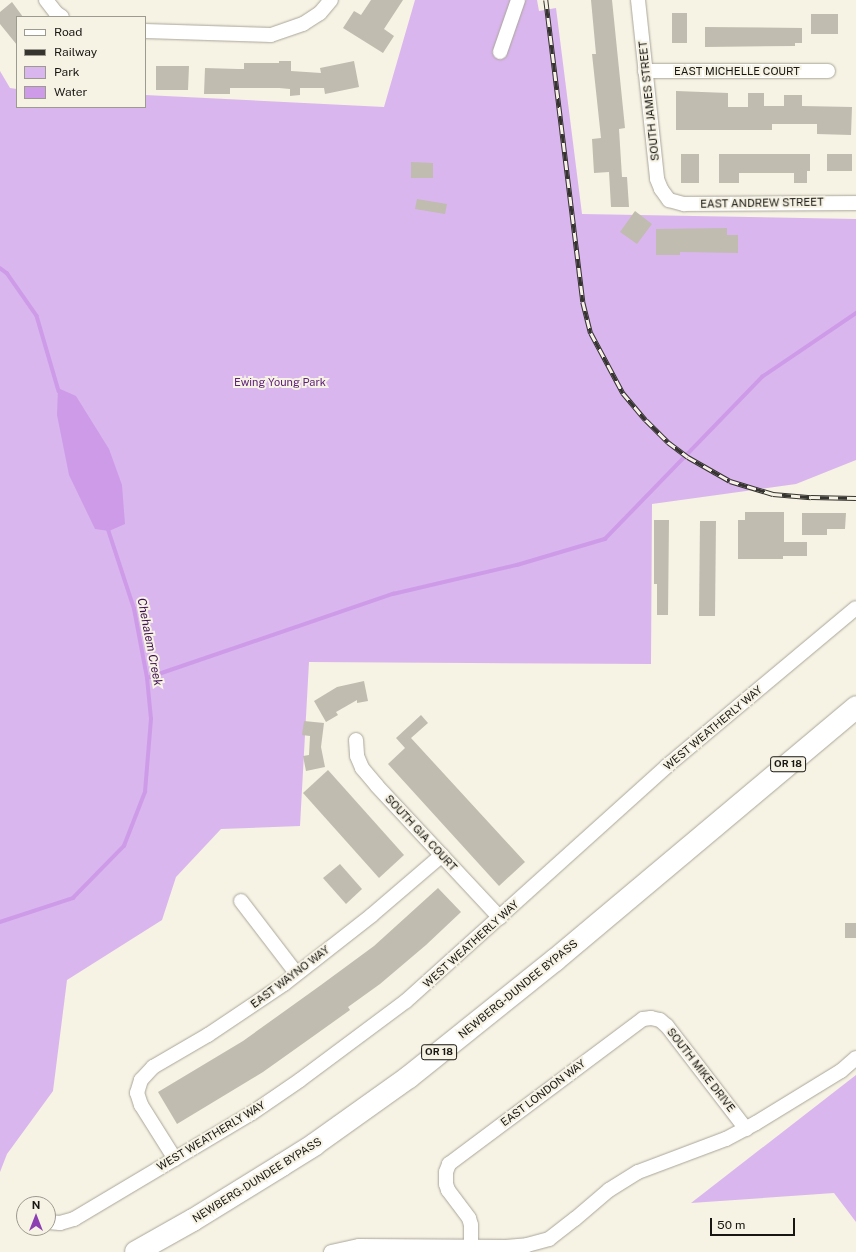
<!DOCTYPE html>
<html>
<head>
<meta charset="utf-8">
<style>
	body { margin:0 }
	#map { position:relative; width:856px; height:1252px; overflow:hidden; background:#f6f2e4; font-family:"Public Sans",sans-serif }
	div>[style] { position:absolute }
	.green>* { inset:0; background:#dab6ee }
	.water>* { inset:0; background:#ce9be8 }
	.stream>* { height:3.5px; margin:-1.75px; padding:0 1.75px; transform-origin:1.75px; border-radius:1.75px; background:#ce9be8 }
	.building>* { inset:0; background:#c0bcaf }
	.roads { filter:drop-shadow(0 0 1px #a9a699) drop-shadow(0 0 1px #a9a699) }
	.street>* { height:14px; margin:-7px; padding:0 7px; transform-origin:7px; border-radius:7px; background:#fff }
	.highway>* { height:22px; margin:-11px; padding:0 11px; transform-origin:11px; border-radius:11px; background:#fff }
	.rail>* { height:4.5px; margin-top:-2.25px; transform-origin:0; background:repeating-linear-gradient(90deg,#f6f2e4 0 9px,#35342f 0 18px); box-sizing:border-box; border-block:1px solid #35342f }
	span { translate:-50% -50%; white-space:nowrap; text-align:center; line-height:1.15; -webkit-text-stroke:4px #f6f2e4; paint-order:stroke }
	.shield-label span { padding:1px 3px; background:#f6f2e4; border:1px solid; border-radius:3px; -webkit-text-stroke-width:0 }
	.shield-label { font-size:10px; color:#171612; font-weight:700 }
	.street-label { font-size:11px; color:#171612 }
	.park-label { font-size:11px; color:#5f207b }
	.water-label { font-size:12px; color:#3f0f53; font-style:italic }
	.legend { position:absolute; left:16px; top:16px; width:130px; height:92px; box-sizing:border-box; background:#f6f2e4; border:1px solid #9d9a90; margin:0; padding:5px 7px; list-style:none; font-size:12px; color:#171612 }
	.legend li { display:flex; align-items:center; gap:8px; height:20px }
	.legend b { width:20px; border:1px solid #9d9a90 }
	.north { position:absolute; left:16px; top:1196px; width:40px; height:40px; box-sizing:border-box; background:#f6f2e4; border:1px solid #9d9a90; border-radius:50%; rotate:0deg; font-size:11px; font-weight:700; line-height:16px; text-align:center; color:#171612 }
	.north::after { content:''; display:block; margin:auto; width:14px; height:18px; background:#8d40b1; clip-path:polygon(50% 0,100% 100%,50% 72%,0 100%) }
	.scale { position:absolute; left:710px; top:1218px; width:85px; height:18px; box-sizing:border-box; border:2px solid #171612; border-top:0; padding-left:5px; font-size:12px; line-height:14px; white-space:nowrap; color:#171612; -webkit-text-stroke:3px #f6f2e4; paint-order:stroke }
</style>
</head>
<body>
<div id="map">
	<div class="green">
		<i style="clip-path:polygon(415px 0,537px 0,539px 11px,556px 8px,582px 214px,856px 219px,856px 460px,796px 484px,652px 504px,651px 664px,309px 662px,300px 826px,221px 829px,176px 877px,162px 920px,67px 980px,53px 1091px,7px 1154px,0 1172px,0 71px,10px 88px,17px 89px,17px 107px,145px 107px,145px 95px,384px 107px)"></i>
		<i style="clip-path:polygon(856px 1075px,856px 1222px,834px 1193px,691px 1203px)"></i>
	</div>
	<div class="water">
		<i style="clip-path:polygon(58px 388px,76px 396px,109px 449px,122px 485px,125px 524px,109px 531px,95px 529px,69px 475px,57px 415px)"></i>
	</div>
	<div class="stream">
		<i style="left:0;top:268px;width:9px;rotate:36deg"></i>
		<i style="left:7px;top:273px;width:52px;rotate:55.1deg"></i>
		<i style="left:37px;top:316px;width:78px;rotate:73.7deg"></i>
		<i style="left:147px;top:678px;width:260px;rotate:-18.9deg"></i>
		<i style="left:393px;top:594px;width:127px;rotate:-13.2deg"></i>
		<i style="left:517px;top:565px;width:92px;rotate:-16.5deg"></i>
		<i style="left:605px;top:539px;width:226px;rotate:-45.9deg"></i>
		<i style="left:762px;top:377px;width:114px;rotate:-34.2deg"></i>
		<i style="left:0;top:922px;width:77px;rotate:-18.2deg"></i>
		<i style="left:73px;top:898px;width:73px;rotate:-45.6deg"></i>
		<i style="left:124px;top:846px;width:58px;rotate:-68.7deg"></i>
		<i style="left:145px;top:792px;width:73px;rotate:-85.3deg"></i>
		<i style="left:151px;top:719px;width:41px;rotate:-95.6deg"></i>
		<i style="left:147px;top:678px;width:70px;rotate:-100.7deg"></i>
		<i style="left:134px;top:609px;width:86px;rotate:-108.2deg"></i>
	</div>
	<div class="building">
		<i style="clip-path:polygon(371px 0,403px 0,384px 29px,394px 36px,383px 53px,343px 28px,354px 11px,361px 15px)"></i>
		<i style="clip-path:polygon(591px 0,612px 0,625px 128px,619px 129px,622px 177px,627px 177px,629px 207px,611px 207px,609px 172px,594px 173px,592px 139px,601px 138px,592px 54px,596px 54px)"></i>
		<i style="clip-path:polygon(12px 2px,23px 17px,17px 17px,17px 45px,0 24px,0 12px)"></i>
		<i style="clip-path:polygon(672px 13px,687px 13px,687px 43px,672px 43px)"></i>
		<i style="clip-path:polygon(811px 14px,838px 14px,838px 34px,811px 34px)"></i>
		<i style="clip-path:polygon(705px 27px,802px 28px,802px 43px,795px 43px,795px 46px,705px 47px)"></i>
		<i style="clip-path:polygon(279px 61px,291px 61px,291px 71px,321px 73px,320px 68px,354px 61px,359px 87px,325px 94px,324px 88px,300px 88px,300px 95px,290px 96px,290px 89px,279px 88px,230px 88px,230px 94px,204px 94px,205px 68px,238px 69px,244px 69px,244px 63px,279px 63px)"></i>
		<i style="clip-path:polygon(156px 66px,189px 66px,188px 90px,156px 90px)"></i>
		<i style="clip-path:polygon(676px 91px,728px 93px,728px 107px,748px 107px,748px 93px,764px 93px,764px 106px,784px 106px,784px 95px,802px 95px,802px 106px,852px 107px,851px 135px,817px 134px,817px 124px,772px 124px,772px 130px,676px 130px)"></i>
		<i style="clip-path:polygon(681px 154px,699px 154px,699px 183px,681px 183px)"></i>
		<i style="clip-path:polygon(719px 154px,810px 154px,810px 171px,807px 171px,807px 183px,794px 183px,794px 173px,739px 173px,739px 183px,719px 183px)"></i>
		<i style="clip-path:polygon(827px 154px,852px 154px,852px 171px,827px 171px)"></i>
		<i style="clip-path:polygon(411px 162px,433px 163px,433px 178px,411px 178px)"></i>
		<i style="clip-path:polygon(417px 199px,447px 204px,445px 214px,415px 209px)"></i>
		<i style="clip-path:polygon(635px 211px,652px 224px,637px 244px,620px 232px)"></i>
		<i style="clip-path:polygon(727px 228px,727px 235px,738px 235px,738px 253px,680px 252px,680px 255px,656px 255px,656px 229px)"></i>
		<i style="clip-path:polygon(745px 512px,784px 512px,784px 542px,807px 542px,807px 556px,783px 556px,783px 559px,738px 559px,738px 520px,745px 520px)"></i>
		<i style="clip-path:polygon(802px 513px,846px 513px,845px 529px,827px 529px,827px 535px,802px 535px)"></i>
		<i style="clip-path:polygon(654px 520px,669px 520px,668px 615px,657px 615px,657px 584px,654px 584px)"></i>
		<i style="clip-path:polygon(700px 521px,716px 521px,715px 616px,699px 616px)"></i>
		<i style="clip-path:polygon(364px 681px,368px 701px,357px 703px,357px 700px,336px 712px,338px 715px,326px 722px,314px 701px,337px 687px)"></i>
		<i style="clip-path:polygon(421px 715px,428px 723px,411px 738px,525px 862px,499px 886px,388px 764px,405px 748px,396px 738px)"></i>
		<i style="clip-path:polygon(304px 721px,324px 723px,321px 747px,325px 767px,306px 771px,303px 756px,309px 755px,310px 736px,302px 735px)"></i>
		<i style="clip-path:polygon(328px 770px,404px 855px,379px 878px,303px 793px)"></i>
		<i style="clip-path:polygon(340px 864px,362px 889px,346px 904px,323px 878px)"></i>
		<i style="clip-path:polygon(438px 888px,461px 912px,426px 945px,380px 984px,348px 1007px,350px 1010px,315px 1035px,263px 1072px,177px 1124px,158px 1092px,243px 1041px,321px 985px,374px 946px)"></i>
		<i style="clip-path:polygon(845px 923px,856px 923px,856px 938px,845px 938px)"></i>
	</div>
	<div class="roads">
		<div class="street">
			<i style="left:46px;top:0;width:16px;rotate:52deg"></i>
			<i style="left:56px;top:13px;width:7px;rotate:34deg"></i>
			<i style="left:638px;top:0;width:180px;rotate:83.9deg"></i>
			<i style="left:657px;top:179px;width:11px;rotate:68deg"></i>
			<i style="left:661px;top:189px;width:14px;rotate:54deg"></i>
			<i style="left:669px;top:200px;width:16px;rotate:15deg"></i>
			<i style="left:684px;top:204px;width:172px;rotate:-0.3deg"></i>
			<i style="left:145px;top:31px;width:126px;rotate:1.8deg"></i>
			<i style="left:271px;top:35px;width:34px;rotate:-19deg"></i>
			<i style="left:303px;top:24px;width:20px;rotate:-33deg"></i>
			<i style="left:320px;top:13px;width:17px;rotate:-50deg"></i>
			<i style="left:500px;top:52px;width:55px;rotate:-70.9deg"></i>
			<i style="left:645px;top:71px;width:183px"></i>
			<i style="left:356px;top:740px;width:16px;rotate:86deg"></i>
			<i style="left:357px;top:756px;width:13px;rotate:67deg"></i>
			<i style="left:362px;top:768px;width:23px;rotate:50deg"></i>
			<i style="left:377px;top:786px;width:180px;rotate:47deg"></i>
			<i style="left:241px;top:901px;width:91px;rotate:52.6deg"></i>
			<i style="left:175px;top:1159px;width:64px;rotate:-122.2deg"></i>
			<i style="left:141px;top:1105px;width:13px;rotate:-108deg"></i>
			<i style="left:137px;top:1093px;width:14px;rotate:-73deg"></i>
			<i style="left:141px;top:1080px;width:18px;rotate:-47deg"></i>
			<i style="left:153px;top:1067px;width:64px;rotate:-30.2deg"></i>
			<i style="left:208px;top:1035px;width:92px;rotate:-33.9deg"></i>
			<i style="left:284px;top:984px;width:112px;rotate:-38.1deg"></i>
			<i style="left:372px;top:915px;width:92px;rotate:-40.6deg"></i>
			<i style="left:48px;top:1222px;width:12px;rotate:5deg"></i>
			<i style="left:60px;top:1223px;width:15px;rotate:-16deg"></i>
			<i style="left:74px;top:1219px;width:207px;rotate:-30.8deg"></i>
			<i style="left:252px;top:1113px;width:58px;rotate:-34.5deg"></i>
			<i style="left:300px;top:1080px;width:132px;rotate:-36.7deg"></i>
			<i style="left:406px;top:1001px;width:351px;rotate:-42deg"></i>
			<i style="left:667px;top:766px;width:246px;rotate:-39.9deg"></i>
			<i style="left:471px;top:1246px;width:21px;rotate:-90deg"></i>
			<i style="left:471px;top:1225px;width:7px;rotate:-106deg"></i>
			<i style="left:469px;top:1218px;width:35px;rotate:-127deg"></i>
			<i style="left:448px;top:1190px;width:6px;rotate:-108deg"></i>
			<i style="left:446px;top:1184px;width:12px;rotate:-90deg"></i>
			<i style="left:446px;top:1172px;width:9px;rotate:-69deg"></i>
			<i style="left:449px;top:1164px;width:242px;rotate:-36.8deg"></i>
			<i style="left:643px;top:1019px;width:8px;rotate:-7deg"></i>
			<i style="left:651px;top:1018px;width:9px;rotate:13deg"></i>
			<i style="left:660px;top:1020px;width:9px;rotate:41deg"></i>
			<i style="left:667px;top:1026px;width:130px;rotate:52.5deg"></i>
			<i style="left:331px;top:1252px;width:29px;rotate:-12deg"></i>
			<i style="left:359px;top:1246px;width:147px;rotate:0.4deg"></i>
			<i style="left:506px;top:1247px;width:21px;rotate:-5deg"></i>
			<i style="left:527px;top:1245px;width:23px;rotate:-15deg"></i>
			<i style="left:549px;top:1239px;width:33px;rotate:-38deg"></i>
			<i style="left:575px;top:1219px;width:45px;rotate:-40.5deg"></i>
			<i style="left:609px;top:1190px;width:34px;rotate:-32deg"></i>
			<i style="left:638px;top:1172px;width:94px;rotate:-20.6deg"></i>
			<i style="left:726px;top:1139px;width:34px;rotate:-28deg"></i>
			<i style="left:756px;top:1123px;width:100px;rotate:-31.5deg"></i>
			<i style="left:841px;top:1071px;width:20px;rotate:-41deg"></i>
		</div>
		<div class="highway">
			<i style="left:136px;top:1252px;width:65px;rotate:-29.3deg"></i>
			<i style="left:193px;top:1220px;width:105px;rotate:-31.7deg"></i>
			<i style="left:282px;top:1165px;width:39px;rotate:-32deg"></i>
			<i style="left:315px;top:1144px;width:115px;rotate:-35.5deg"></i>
			<i style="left:409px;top:1077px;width:187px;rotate:-38.7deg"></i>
			<i style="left:555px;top:960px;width:393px;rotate:-40deg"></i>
		</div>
	</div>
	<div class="rail">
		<i style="left:546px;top:0;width:304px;rotate:83deg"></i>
		<i style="left:583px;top:302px;width:32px;rotate:76deg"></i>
		<i style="left:591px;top:333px;width:68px;rotate:61.9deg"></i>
		<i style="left:623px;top:393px;width:35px;rotate:50deg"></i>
		<i style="left:646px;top:420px;width:31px;rotate:45deg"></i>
		<i style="left:668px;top:442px;width:25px;rotate:37deg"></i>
		<i style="left:688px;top:457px;width:48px;rotate:29.7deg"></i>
		<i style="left:730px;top:481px;width:45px;rotate:16.8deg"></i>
		<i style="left:773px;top:494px;width:38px;rotate:5deg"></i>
		<i style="left:811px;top:497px;width:45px;rotate:1.3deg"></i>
	</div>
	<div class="shield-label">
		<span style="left:788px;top:764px">OR 18</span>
		<span style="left:439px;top:1052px">OR 18</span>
	</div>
	<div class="street-label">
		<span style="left:737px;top:71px">EAST MICHELLE COURT</span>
		<span style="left:649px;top:101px;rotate:-96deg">SOUTH JAMES STREET</span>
		<span style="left:762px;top:203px;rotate:-1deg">EAST ANDREW STREET</span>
		<span style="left:713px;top:728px;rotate:-40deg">WEST WEATHERLY WAY</span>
		<span style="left:421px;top:833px;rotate:47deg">SOUTH GIA COURT</span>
		<span style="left:471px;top:944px;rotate:-42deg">WEST WEATHERLY WAY</span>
		<span style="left:290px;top:977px;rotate:-37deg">EAST WAYNO WAY</span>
		<span style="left:518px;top:989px;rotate:-39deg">NEWBERG-DUNDEE BYPASS</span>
		<span style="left:701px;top:1070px;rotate:52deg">SOUTH MIKE DRIVE</span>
		<span style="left:543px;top:1093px;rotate:-37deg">EAST LONDON WAY</span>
		<span style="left:211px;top:1136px;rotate:-31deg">WEST WEATHERLY WAY</span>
		<span style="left:257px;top:1180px;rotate:-32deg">NEWBERG-DUNDEE BYPASS</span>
	</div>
	<div class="park-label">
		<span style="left:280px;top:382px">Ewing Young Park</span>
	</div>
	<div class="water-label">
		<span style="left:149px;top:642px;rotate:79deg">Chehalem Creek</span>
	</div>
	<ul class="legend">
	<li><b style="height:5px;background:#fff"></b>Road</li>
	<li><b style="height:5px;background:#35342f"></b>Railway</li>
	<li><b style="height:11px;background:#dab6ee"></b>Park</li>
	<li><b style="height:11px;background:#ce9be8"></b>Water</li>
	</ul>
	<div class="north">N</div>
	<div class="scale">50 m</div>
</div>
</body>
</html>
